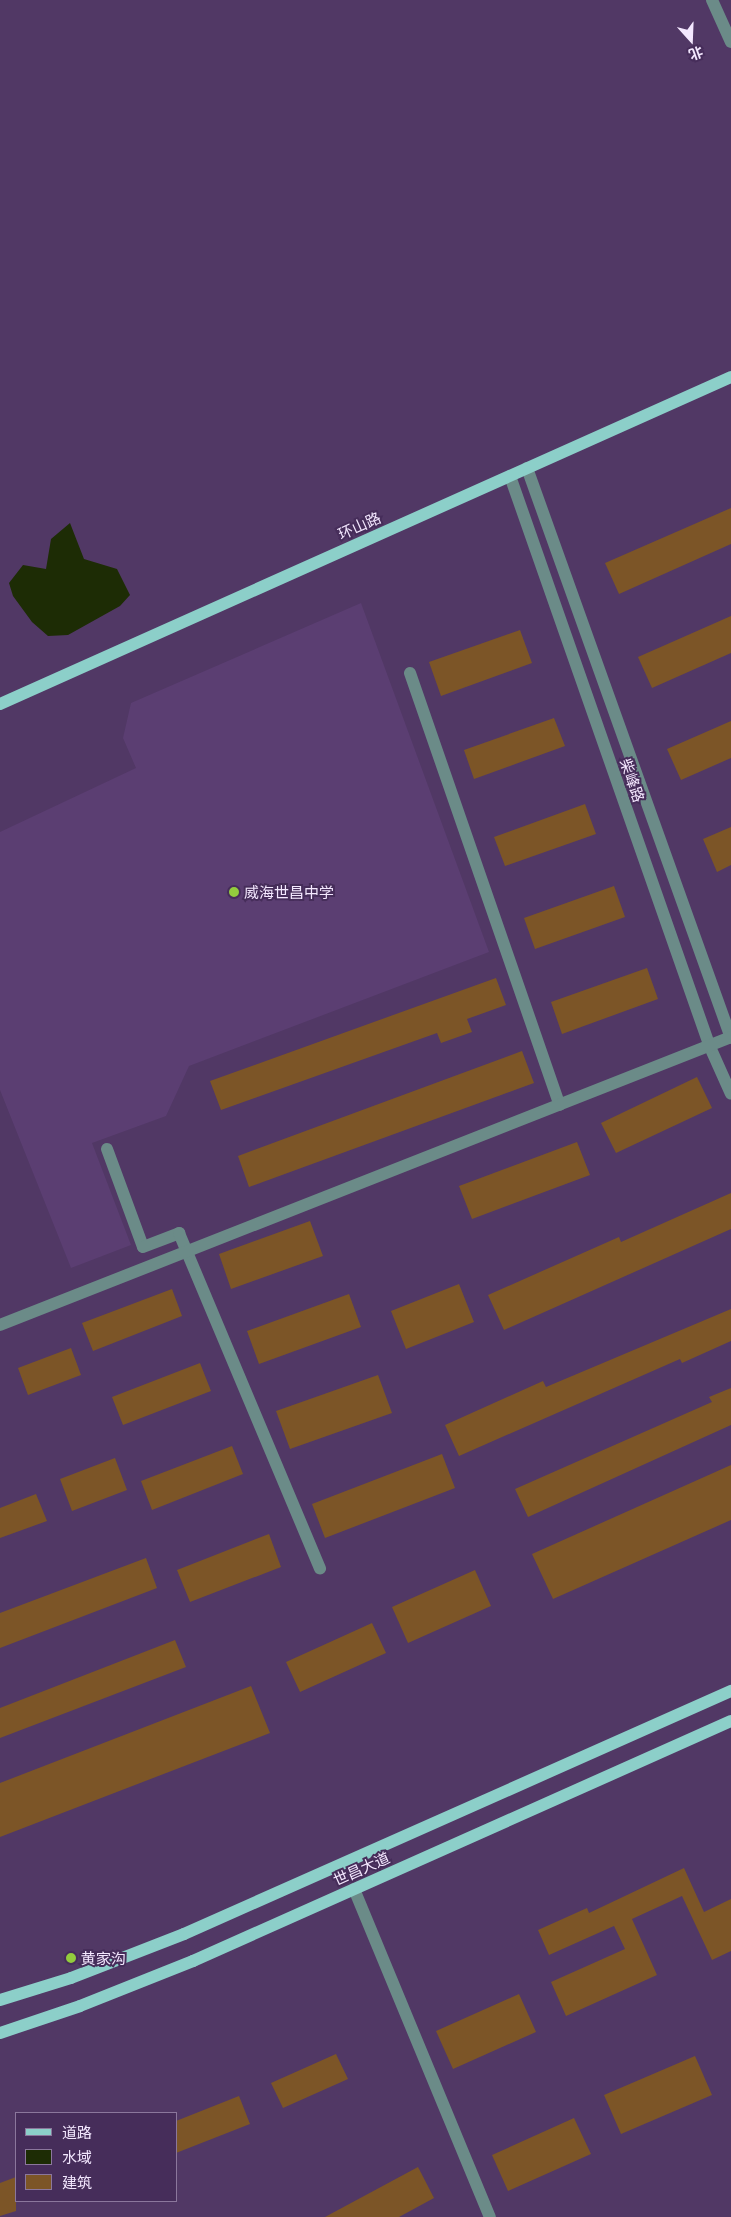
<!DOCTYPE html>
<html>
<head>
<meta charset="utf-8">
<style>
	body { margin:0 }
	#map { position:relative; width:731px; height:2217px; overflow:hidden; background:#513865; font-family:Literata,"Noto Sans SC",serif }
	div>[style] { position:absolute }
	.built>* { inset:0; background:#5b3e72 }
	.water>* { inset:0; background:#1d2c05 }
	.building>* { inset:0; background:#7c5527 }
	.minor>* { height:12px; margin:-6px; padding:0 6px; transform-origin:6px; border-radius:6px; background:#6b8b88 }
	.major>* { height:12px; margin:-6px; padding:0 6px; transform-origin:6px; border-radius:6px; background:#8ccfc9 }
	.dots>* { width:14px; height:14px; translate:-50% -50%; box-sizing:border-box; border:2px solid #462d5a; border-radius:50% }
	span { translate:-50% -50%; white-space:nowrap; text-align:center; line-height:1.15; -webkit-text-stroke:4px #462d5a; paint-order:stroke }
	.street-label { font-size:15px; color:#f3e7fe }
	.poi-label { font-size:15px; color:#f3e7fe }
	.left { translate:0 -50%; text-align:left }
	.legend { position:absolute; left:15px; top:2112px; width:162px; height:90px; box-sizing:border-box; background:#462d5a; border:1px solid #8b779c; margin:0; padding:6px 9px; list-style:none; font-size:15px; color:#f3e7fe }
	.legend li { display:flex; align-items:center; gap:10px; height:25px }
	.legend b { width:25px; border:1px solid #8b779c }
	.north { position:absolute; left:666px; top:15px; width:50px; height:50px; -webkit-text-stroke:4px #462d5a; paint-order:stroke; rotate:160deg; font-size:14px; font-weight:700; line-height:20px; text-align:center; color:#f3e7fe }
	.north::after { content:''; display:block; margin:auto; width:18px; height:22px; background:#f3e7fe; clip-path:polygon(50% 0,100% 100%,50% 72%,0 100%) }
</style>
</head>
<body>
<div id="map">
	<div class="built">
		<i style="clip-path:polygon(361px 603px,489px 952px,189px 1066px,166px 1116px,92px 1143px,131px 1245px,71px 1268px,0 1090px,0 832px,136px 768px,123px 738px,131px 703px)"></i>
	</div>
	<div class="water">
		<i style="clip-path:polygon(70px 523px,84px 559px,117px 569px,130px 595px,120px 606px,68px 635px,48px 636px,32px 622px,13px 596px,9px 583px,23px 565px,46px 569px,51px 539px)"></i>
	</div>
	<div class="building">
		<i style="clip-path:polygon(731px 508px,731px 544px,619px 594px,605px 563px)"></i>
		<i style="clip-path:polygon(731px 616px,731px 653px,652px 688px,638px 657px)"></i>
		<i style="clip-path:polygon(520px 630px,532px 663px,441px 696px,429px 662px)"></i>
		<i style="clip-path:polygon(554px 718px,565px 746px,474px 779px,464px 750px)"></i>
		<i style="clip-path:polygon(731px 721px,731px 758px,681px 780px,667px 749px)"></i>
		<i style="clip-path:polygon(585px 804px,596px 834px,505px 866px,494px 837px)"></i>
		<i style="clip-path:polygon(731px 827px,731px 865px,717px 872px,703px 839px)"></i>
		<i style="clip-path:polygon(614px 886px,625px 917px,535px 949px,524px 918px)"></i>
		<i style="clip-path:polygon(647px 968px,658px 999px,562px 1034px,551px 1002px)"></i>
		<i style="clip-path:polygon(496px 978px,506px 1005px,467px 1019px,472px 1032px,441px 1043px,437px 1033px,221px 1110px,210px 1081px)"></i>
		<i style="clip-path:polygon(522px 1051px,534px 1083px,249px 1187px,238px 1156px)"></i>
		<i style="clip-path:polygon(697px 1077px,712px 1108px,616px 1153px,601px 1123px)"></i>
		<i style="clip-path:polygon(577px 1142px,590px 1175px,472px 1219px,459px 1186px)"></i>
		<i style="clip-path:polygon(731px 1193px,731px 1229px,504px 1330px,488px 1295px,619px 1237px,621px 1242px)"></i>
		<i style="clip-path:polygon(310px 1221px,323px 1256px,231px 1289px,219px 1254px)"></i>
		<i style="clip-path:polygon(459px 1284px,474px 1322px,406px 1349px,391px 1311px)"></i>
		<i style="clip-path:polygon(172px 1289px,182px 1316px,93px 1351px,82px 1323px)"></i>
		<i style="clip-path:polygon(349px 1294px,361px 1327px,259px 1364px,247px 1331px)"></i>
		<i style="clip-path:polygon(731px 1309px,731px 1341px,682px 1363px,680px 1359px,459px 1456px,445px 1425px,543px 1381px,546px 1387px)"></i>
		<i style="clip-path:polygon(71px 1348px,81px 1375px,28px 1395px,18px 1368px)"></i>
		<i style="clip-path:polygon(200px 1363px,211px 1391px,123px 1425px,112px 1397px)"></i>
		<i style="clip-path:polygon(378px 1375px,392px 1413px,290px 1449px,276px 1411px)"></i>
		<i style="clip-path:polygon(731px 1388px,731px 1425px,528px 1517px,515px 1489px,712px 1402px,709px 1397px)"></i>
		<i style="clip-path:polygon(232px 1446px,243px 1474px,152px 1510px,141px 1481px)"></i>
		<i style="clip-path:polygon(442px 1454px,455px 1488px,325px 1538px,312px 1504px)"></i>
		<i style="clip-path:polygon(115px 1458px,127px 1490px,72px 1511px,60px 1479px)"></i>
		<i style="clip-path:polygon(731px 1465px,731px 1520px,553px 1599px,532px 1554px)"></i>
		<i style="clip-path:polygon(36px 1494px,47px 1521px,0 1538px,0 1508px)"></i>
		<i style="clip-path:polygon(269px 1534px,281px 1567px,190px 1602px,177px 1570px)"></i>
		<i style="clip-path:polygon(146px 1558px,157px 1588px,0 1648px,0 1613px)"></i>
		<i style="clip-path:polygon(475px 1570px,491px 1606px,408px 1643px,392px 1607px)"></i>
		<i style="clip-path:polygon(372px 1623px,386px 1653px,300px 1692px,286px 1662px)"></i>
		<i style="clip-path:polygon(175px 1640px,186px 1667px,0 1738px,0 1708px)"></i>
		<i style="clip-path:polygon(251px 1686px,270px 1733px,0 1837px,0 1783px)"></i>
		<i style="clip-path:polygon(684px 1868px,704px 1912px,731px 1899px,731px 1951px,712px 1960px,682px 1896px,632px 1919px,657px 1975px,566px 2016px,551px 1982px,625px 1949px,614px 1926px,549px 1955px,538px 1930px,587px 1908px,589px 1913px)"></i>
		<i style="clip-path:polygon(519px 1994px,536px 2032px,453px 2069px,436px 2031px)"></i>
		<i style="clip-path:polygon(336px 2054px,348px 2079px,283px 2108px,271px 2083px)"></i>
		<i style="clip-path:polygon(695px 2056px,712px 2095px,621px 2134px,604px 2095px)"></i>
		<i style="clip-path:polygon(239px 2096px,250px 2124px,176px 2153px,176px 2121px)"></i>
		<i style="clip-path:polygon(574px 2118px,591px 2154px,508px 2191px,492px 2155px)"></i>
		<i style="clip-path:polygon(418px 2167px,434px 2198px,399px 2217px,325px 2217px)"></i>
		<i style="clip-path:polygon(16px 2177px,16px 2211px,0 2216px,0 2183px)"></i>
	</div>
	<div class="minor">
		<i style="left:712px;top:0;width:46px;rotate:65.7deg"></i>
		<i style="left:527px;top:468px;width:605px;rotate:70.31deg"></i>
		<i style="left:510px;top:476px;width:605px;rotate:70.7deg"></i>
		<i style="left:710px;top:1047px;width:51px;rotate:65.9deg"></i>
		<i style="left:410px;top:673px;width:457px;rotate:70.9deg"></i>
		<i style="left:107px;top:1149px;width:104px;rotate:69.8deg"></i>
		<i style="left:143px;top:1247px;width:39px;rotate:-21deg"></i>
		<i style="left:179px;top:1233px;width:364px;rotate:67.2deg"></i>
		<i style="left:0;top:1325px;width:786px;rotate:-21.5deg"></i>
		<i style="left:354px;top:1889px;width:355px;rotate:67.5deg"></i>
	</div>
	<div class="major">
		<i style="left:0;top:704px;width:801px;rotate:-24.1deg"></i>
		<i style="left:0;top:2000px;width:74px;rotate:-17.2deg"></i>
		<i style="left:71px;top:1978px;width:121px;rotate:-21.3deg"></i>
		<i style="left:184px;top:1934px;width:599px;rotate:-23.95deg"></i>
		<i style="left:0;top:2033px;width:84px;rotate:-18.6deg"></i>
		<i style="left:80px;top:2006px;width:122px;rotate:-21.7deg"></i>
		<i style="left:193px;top:1961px;width:589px;rotate:-24.04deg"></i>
	</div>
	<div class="dots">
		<i style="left:234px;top:892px;background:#93cc3d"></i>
		<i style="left:71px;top:1958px;background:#93cc3d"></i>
	</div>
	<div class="street-label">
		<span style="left:359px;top:525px;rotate:-24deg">环山路</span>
		<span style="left:633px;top:780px;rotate:71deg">柴峰路</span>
		<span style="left:361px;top:1868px;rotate:-24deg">世昌大道</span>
	</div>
	<div class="poi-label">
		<span class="left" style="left:244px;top:892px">威海世昌中学</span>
		<span class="left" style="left:81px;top:1958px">黄家沟</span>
	</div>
	<ul class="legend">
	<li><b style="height:6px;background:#8ccfc9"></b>道路</li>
	<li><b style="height:14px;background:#1d2c05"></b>水域</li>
	<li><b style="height:14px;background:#7c5527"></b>建筑</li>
	</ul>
	<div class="north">北</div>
</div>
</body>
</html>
